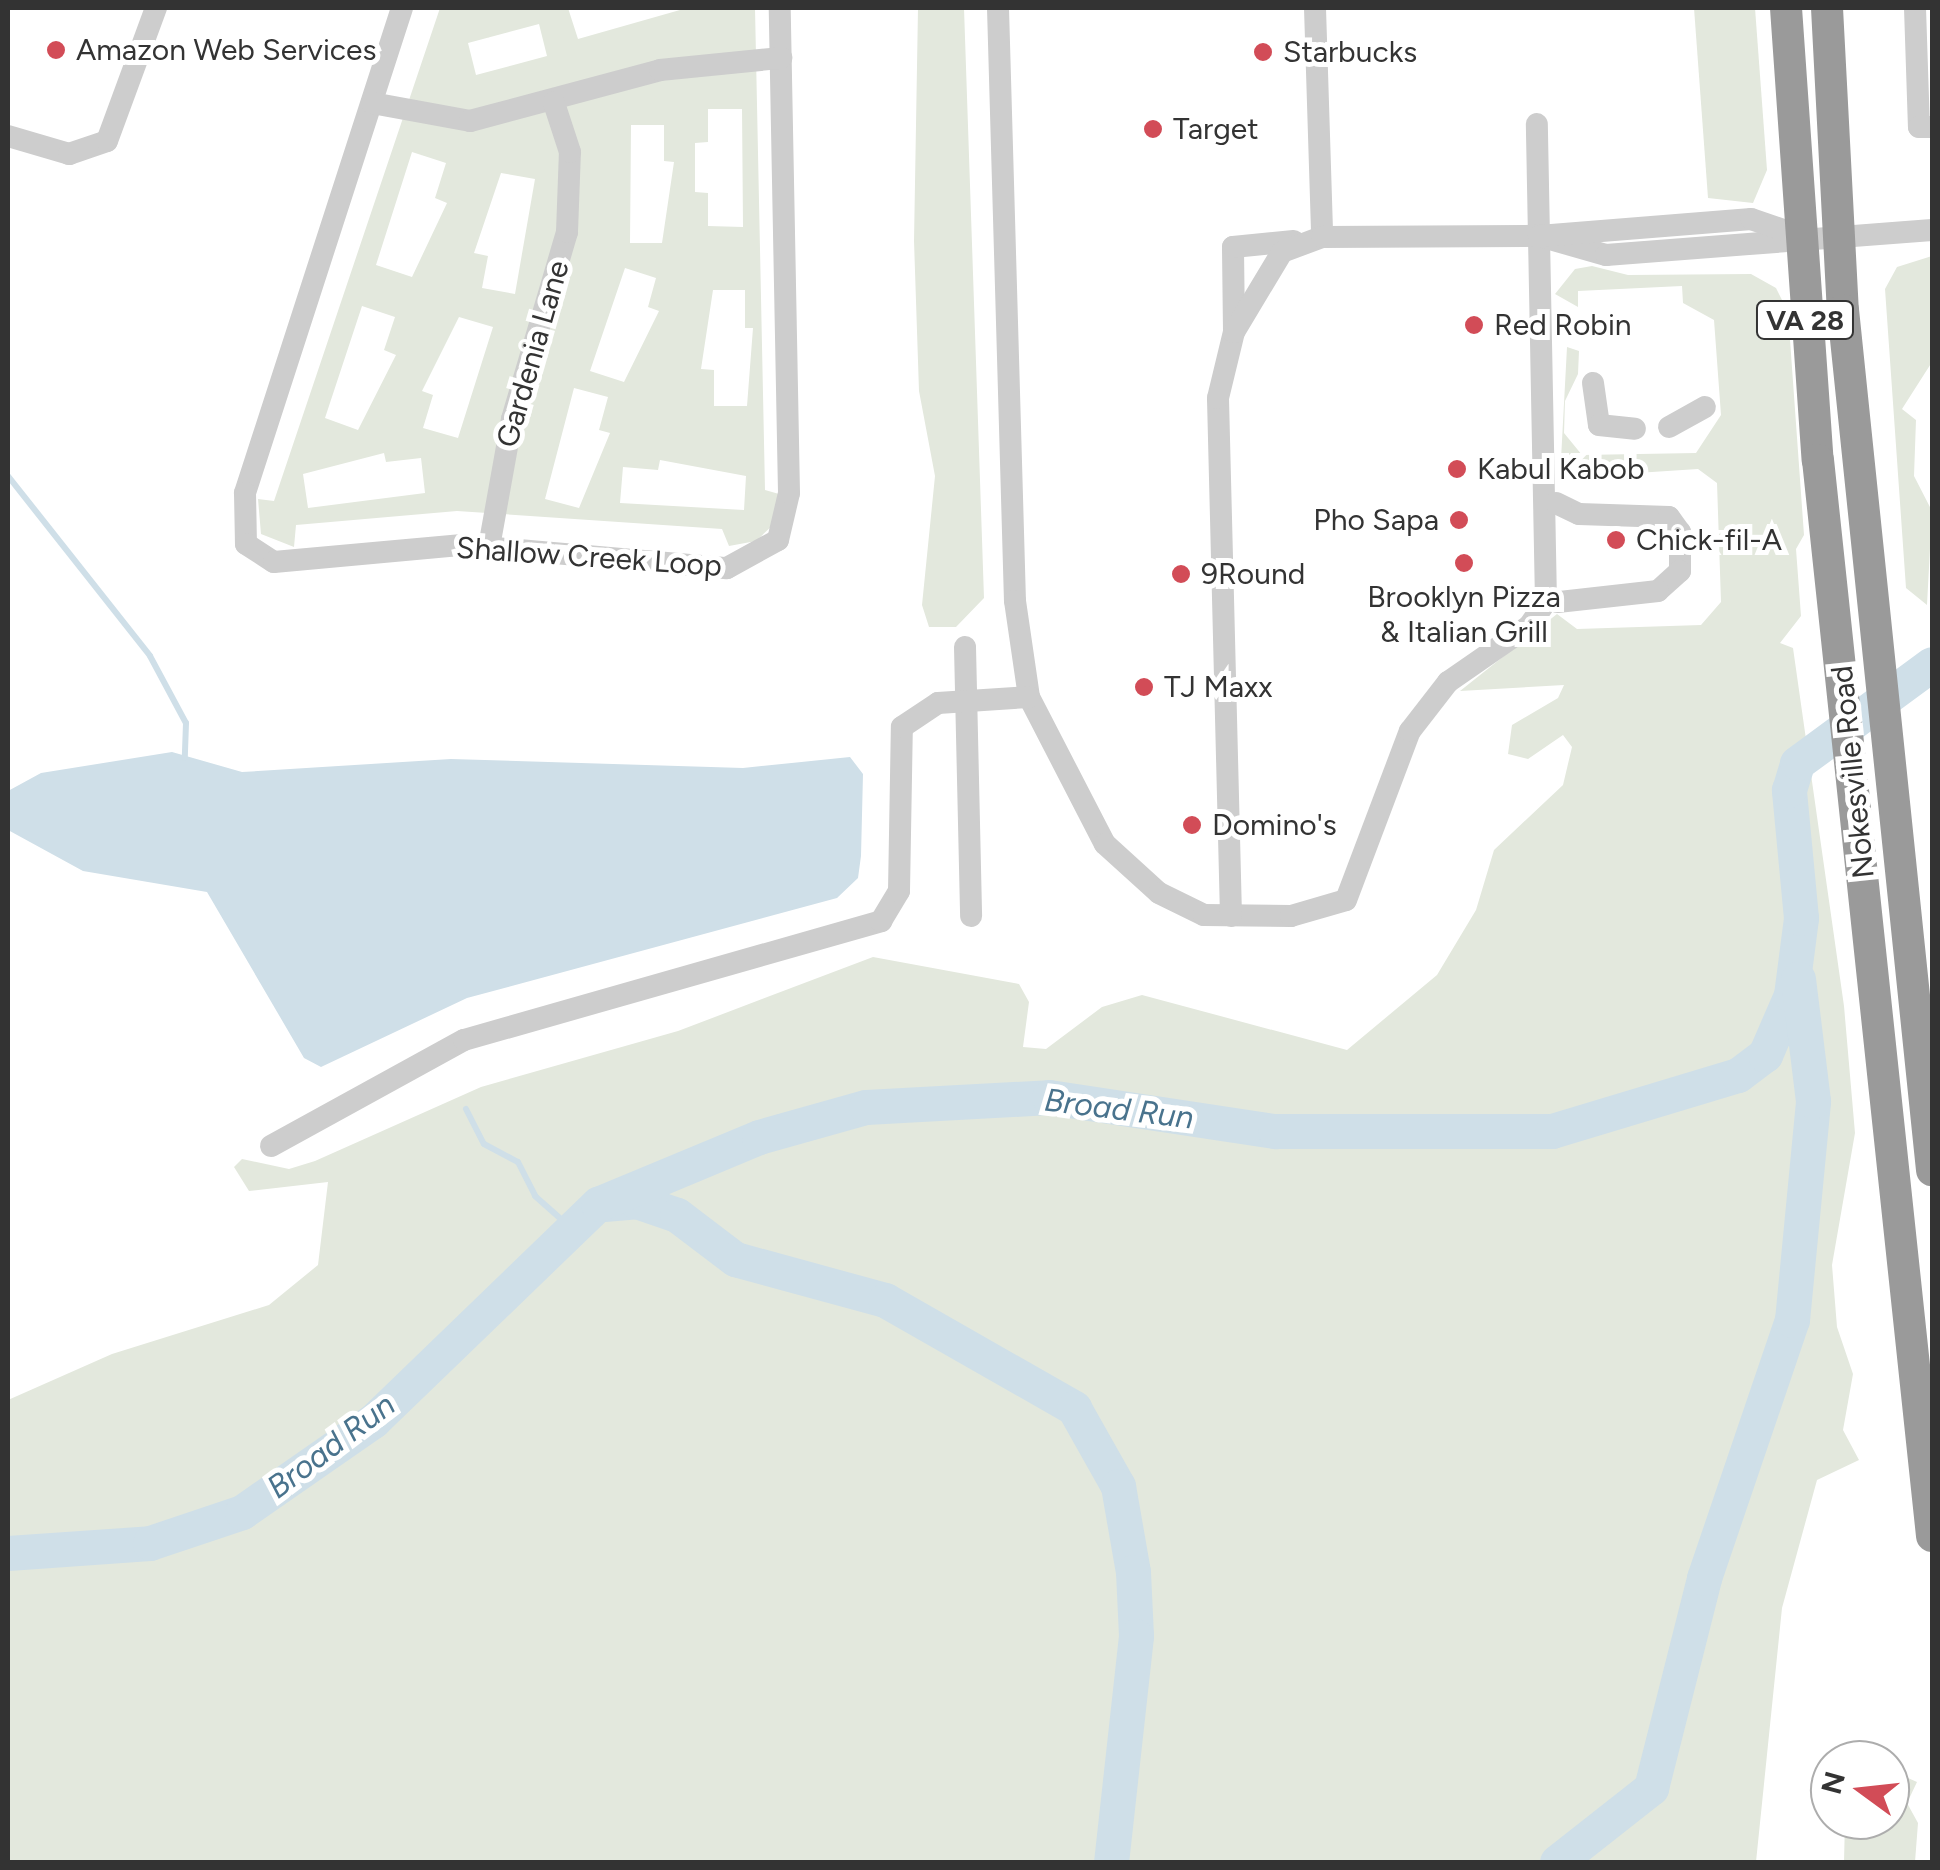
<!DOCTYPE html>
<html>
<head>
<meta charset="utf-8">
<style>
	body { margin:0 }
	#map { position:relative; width:1940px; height:1870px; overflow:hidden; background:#fff; font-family:Figtree,sans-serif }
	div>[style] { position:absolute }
	.green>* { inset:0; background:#e3e8dd }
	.water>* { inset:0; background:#cfdfe8 }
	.stream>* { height:6px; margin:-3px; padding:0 3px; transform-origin:3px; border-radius:3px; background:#cfdfe8 }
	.river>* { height:35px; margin:-17.5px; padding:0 17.5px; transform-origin:17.5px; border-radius:17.5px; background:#cfdfe8 }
	.minor>* { height:22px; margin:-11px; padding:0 11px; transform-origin:11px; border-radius:11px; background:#cdcdcd }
	.highway>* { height:32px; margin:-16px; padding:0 16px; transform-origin:16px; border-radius:16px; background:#9a9a9a }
	.dots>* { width:28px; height:28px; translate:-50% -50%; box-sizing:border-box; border:5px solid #fff; border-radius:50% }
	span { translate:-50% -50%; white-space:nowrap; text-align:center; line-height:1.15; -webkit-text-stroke:10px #fff; paint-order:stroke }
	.shield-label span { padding:2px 8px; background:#fff; border:2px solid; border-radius:8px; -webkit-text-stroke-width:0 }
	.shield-label { font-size:28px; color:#333; font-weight:700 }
	.poi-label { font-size:30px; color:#333 }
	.left { translate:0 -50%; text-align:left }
	.right { translate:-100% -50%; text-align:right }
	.street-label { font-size:30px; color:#333 }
	.water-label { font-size:32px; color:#49738d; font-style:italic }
	.frame { position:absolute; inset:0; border:10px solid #333; pointer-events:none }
	.north { position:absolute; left:1810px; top:1740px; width:100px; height:100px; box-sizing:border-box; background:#fff; border:2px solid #adadad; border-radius:50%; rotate:285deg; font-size:28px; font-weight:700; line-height:40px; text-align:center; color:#333 }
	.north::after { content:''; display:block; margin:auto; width:35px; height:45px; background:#d24c57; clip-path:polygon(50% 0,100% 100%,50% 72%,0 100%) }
</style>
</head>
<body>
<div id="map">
	<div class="green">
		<i style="clip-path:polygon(evenodd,440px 8px,568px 8px,578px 39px,687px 8px,755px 8px,765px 490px,779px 494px,775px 523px,756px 541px,729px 546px,722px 529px,457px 511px,296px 525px,294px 547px,261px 534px,258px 499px,274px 501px,440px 8px,539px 24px,547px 56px,476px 75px,468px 43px,539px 24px,440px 8px,708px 109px,742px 109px,743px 227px,708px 226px,708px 193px,695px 192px,695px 143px,708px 142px,708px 109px,440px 8px,631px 125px,664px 125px,664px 161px,674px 162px,662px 243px,630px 243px,631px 125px,440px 8px,412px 152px,446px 163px,435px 198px,447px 203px,412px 277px,376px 265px,412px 152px,440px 8px,501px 173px,535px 179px,515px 294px,482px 288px,488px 256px,474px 253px,501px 173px,440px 8px,625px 268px,656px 278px,648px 307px,659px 311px,624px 382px,590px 371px,625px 268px,440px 8px,713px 290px,745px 290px,745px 328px,753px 328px,747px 406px,714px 406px,714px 370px,701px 369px,713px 290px,440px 8px,362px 306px,395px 317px,384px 350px,396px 355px,358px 430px,325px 418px,362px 306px,440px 8px,459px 317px,493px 327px,458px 438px,423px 428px,433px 395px,422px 391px,459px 317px,440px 8px,574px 388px,608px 397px,599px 430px,610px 433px,579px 508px,545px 499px,574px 388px,440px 8px,384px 453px,386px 462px,421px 458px,425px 493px,308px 508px,303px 474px,384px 453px,440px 8px,660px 460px,746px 476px,744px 510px,620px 503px,623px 467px,658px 470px,660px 460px)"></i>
		<i style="clip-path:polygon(918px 8px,964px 8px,984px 598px,956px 627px,929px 627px,922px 605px,935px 476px,919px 391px,914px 241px)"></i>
		<i style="clip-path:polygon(1694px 8px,1755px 8px,1767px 170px,1753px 203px,1708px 198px)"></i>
		<i style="clip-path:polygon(1932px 256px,1932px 362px,1902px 409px,1916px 420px,1914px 476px,1932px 511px,1927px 605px,1906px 588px,1885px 289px,1897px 267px)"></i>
		<i style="clip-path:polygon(1592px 266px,1628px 275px,1751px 274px,1776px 288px,1788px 312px,1804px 535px,1796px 549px,1801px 616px,1780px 643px,1793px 648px,1844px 1006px,1855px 1133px,1832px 1265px,1837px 1327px,1853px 1374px,1843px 1430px,1859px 1460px,1817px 1480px,1782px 1608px,1756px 1862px,8px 1862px,8px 1400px,112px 1354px,269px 1305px,318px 1265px,328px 1182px,249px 1191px,234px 1167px,242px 1159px,289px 1169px,315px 1161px,481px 1087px,678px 1031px,873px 957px,1019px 984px,1029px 1002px,1023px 1047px,1046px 1049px,1102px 1007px,1142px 995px,1347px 1050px,1437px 975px,1476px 910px,1494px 850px,1563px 785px,1572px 747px,1563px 735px,1528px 759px,1508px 754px,1512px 725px,1558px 698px,1564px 685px,1460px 691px,1557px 614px,1577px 629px,1701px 625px,1721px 602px,1717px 483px,1698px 469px,1560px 478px,1567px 347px,1579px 351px,1578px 374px,1565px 401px,1564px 433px,1582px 455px,1696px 453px,1721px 415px,1714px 320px,1683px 303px,1682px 286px,1578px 291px,1578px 307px,1555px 294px,1575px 269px)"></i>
		<i style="clip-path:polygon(1890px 1770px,1917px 1782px,1907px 1803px,1918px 1823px,1915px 1862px,1844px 1862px,1845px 1820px,1890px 1820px)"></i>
	</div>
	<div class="water">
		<i style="clip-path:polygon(172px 752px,242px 772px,451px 759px,743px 768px,850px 757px,863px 774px,861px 856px,858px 878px,837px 898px,467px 998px,321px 1067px,304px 1058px,207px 892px,83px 871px,8px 830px,8px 791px,41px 773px)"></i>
	</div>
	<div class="stream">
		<i style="left:8px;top:476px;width:229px;rotate:51.7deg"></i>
		<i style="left:150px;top:656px;width:76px;rotate:61.8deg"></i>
		<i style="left:186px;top:723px;width:35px;rotate:92deg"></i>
		<i style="left:466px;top:1109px;width:39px;rotate:63deg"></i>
		<i style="left:484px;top:1144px;width:38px;rotate:28deg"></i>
		<i style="left:518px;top:1162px;width:38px;rotate:63deg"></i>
		<i style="left:535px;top:1196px;width:47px;rotate:41.5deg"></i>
	</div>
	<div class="river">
		<i style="left:604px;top:1204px;width:32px;rotate:-5deg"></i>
		<i style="left:636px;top:1201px;width:43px;rotate:18.9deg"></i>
		<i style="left:677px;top:1215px;width:73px;rotate:37.2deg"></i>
		<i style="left:735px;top:1259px;width:156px;rotate:15.3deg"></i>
		<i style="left:885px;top:1300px;width:218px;rotate:29.7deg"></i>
		<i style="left:1074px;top:1408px;width:90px;rotate:60.6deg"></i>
		<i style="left:1118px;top:1486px;width:87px;rotate:80.1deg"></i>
		<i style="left:1133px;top:1572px;width:64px;rotate:87.3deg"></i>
		<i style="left:1136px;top:1636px;width:227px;rotate:96.3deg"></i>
		<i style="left:8px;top:1553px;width:142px;rotate:-4deg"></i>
		<i style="left:150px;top:1543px;width:97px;rotate:-18.6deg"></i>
		<i style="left:242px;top:1512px;width:160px;rotate:-34.8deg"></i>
		<i style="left:373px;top:1421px;width:313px;rotate:-44deg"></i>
		<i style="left:598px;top:1204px;width:174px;rotate:-22.6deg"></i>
		<i style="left:759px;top:1137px;width:111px;rotate:-15.7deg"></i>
		<i style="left:866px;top:1107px;width:183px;rotate:-3.1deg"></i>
		<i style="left:1049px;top:1097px;width:229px;rotate:8.6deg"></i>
		<i style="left:1275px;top:1131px;width:277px"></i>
		<i style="left:1552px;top:1131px;width:194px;rotate:-16.8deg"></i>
		<i style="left:1738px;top:1075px;width:34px;rotate:-37deg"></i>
		<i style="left:1765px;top:1055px;width:65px;rotate:-66.6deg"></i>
		<i style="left:1791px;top:995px;width:78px;rotate:-82.6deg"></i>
		<i style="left:1801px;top:918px;width:129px;rotate:-95.4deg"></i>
		<i style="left:1789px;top:790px;width:28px;rotate:-73deg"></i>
		<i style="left:1797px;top:763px;width:167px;rotate:-36.3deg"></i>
		<i style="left:1557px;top:1862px;width:120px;rotate:-38.2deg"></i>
		<i style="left:1651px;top:1788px;width:217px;rotate:-75.8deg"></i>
		<i style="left:1704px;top:1578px;width:273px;rotate:-71.2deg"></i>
		<i style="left:1792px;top:1320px;width:220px;rotate:-84.5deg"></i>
		<i style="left:1813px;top:1101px;width:123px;rotate:-97deg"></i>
	</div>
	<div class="minor">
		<i style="left:402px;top:8px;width:510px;rotate:107.94deg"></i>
		<i style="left:245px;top:493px;width:51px;rotate:88.9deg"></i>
		<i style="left:246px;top:544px;width:33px;rotate:33deg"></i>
		<i style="left:274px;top:562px;width:189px;rotate:-5.2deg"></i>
		<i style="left:462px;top:545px;width:266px;rotate:5deg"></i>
		<i style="left:727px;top:568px;width:58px;rotate:-28.8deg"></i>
		<i style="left:778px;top:540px;width:48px;rotate:-76.8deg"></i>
		<i style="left:789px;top:493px;width:485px;rotate:-91.1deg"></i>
		<i style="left:998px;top:8px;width:593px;rotate:88.36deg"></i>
		<i style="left:1015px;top:601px;width:97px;rotate:81.7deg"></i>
		<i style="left:1029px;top:697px;width:165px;rotate:62.7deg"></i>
		<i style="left:1105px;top:844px;width:73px;rotate:42.2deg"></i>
		<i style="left:1159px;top:893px;width:50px;rotate:26.1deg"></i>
		<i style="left:1204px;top:915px;width:87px;rotate:0.7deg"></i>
		<i style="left:1291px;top:916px;width:57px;rotate:-16.2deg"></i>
		<i style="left:1346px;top:900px;width:181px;rotate:-69.3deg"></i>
		<i style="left:1410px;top:731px;width:62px;rotate:-52.2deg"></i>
		<i style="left:1448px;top:682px;width:98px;rotate:-34.7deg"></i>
		<i style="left:1529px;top:626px;width:29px;rotate:-55deg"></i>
		<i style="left:1546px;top:602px;width:478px;rotate:-91.1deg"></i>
		<i style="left:1315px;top:8px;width:229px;rotate:88.2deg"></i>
		<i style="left:1915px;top:8px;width:119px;rotate:88.1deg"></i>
		<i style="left:1919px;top:127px;width:13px"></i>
		<i style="left:372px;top:103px;width:100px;rotate:10.4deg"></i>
		<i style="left:470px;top:121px;width:197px;rotate:-15deg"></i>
		<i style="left:660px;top:70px;width:122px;rotate:-5.7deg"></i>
		<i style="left:8px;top:136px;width:64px;rotate:16.4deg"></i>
		<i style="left:69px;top:154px;width:40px;rotate:-18.9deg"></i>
		<i style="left:107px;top:141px;width:142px;rotate:-69.8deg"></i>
		<i style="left:1539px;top:236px;width:70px;rotate:15.8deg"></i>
		<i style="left:1606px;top:255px;width:327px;rotate:-4.4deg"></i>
		<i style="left:1234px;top:331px;width:84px;rotate:-90.7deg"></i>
		<i style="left:1233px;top:247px;width:61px;rotate:-5.6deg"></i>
		<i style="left:1593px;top:383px;width:42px;rotate:81.9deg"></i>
		<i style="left:1599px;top:425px;width:36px;rotate:6deg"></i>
		<i style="left:1669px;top:427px;width:41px;rotate:-29.1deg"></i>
		<i style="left:1556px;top:503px;width:25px;rotate:26deg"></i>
		<i style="left:1579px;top:514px;width:90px;rotate:1.9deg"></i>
		<i style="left:1669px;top:517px;width:19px;rotate:54deg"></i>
		<i style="left:1680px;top:532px;width:39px;rotate:90deg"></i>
		<i style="left:1680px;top:571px;width:30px;rotate:138deg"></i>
		<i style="left:1658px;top:591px;width:101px;rotate:173.7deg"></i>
		<i style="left:489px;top:547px;width:130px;rotate:-79.8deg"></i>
		<i style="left:512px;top:419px;width:195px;rotate:-73.6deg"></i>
		<i style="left:567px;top:232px;width:80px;rotate:-87.9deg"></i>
		<i style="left:570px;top:152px;width:52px;rotate:-108.1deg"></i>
		<i style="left:965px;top:647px;width:269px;rotate:88.7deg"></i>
		<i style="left:1231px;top:916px;width:518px;rotate:-91.44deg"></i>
		<i style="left:1218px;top:398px;width:68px;rotate:-76.4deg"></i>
		<i style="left:1234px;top:332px;width:93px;rotate:-59deg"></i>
		<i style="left:1282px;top:252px;width:43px;rotate:-20.6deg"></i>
		<i style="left:1322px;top:237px;width:217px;rotate:-0.3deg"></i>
		<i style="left:1539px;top:236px;width:213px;rotate:-4.6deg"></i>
		<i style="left:1751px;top:219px;width:50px;rotate:18.8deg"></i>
		<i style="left:271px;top:1146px;width:220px;rotate:-28.8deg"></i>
		<i style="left:464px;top:1040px;width:434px;rotate:-15.9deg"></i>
		<i style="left:881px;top:921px;width:35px;rotate:-59deg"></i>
		<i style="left:899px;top:891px;width:164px;rotate:-89deg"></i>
		<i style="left:902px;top:727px;width:43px;rotate:-33.7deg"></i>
		<i style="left:938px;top:703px;width:91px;rotate:-3.8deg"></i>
	</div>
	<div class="highway">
		<i style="left:1786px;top:8px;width:453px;rotate:86deg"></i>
		<i style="left:1818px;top:460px;width:1082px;rotate:83.95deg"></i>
		<i style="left:1827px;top:8px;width:302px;rotate:87deg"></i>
		<i style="left:1843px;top:310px;width:865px;rotate:84.09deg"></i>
	</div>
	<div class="dots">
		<i style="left:56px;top:50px;background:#d24c57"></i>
		<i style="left:1263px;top:52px;background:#d24c57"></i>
		<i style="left:1153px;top:129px;background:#d24c57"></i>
		<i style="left:1474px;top:325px;background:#d24c57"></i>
		<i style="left:1457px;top:469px;background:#d24c57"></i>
		<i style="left:1459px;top:520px;background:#d24c57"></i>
		<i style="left:1616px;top:540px;background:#d24c57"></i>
		<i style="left:1464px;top:563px;background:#d24c57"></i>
		<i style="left:1181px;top:574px;background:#d24c57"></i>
		<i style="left:1144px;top:687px;background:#d24c57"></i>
		<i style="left:1192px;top:825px;background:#d24c57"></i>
	</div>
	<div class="shield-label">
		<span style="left:1805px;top:320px">VA 28</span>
	</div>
	<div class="poi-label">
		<span class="left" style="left:76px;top:50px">Amazon Web Services</span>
		<span class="left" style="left:1283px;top:52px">Starbucks</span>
		<span class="left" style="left:1173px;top:129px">Target</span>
		<span class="left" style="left:1494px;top:325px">Red Robin</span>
		<span class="left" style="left:1477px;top:469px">Kabul Kabob</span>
		<span class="right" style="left:1439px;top:520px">Pho Sapa</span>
		<span class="left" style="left:1636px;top:540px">Chick-fil-A</span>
		<span class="left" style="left:1201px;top:574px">9Round</span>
		<span style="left:1464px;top:614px">Brooklyn Pizza<br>&amp; Italian Grill</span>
		<span class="left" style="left:1164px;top:687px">TJ Maxx</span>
		<span class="left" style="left:1212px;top:825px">Domino's</span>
	</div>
	<div class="street-label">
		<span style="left:533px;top:354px;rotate:-74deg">Gardenia Lane</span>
		<span style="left:589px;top:557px;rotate:4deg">Shallow Creek Loop</span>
		<span style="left:1853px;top:772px;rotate:-96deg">Nokesville Road</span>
	</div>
	<div class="water-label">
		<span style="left:1119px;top:1109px;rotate:7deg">Broad Run</span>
		<span style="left:331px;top:1446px;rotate:-37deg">Broad Run</span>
	</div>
	<div class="frame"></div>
	<div class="north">N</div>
</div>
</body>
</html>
